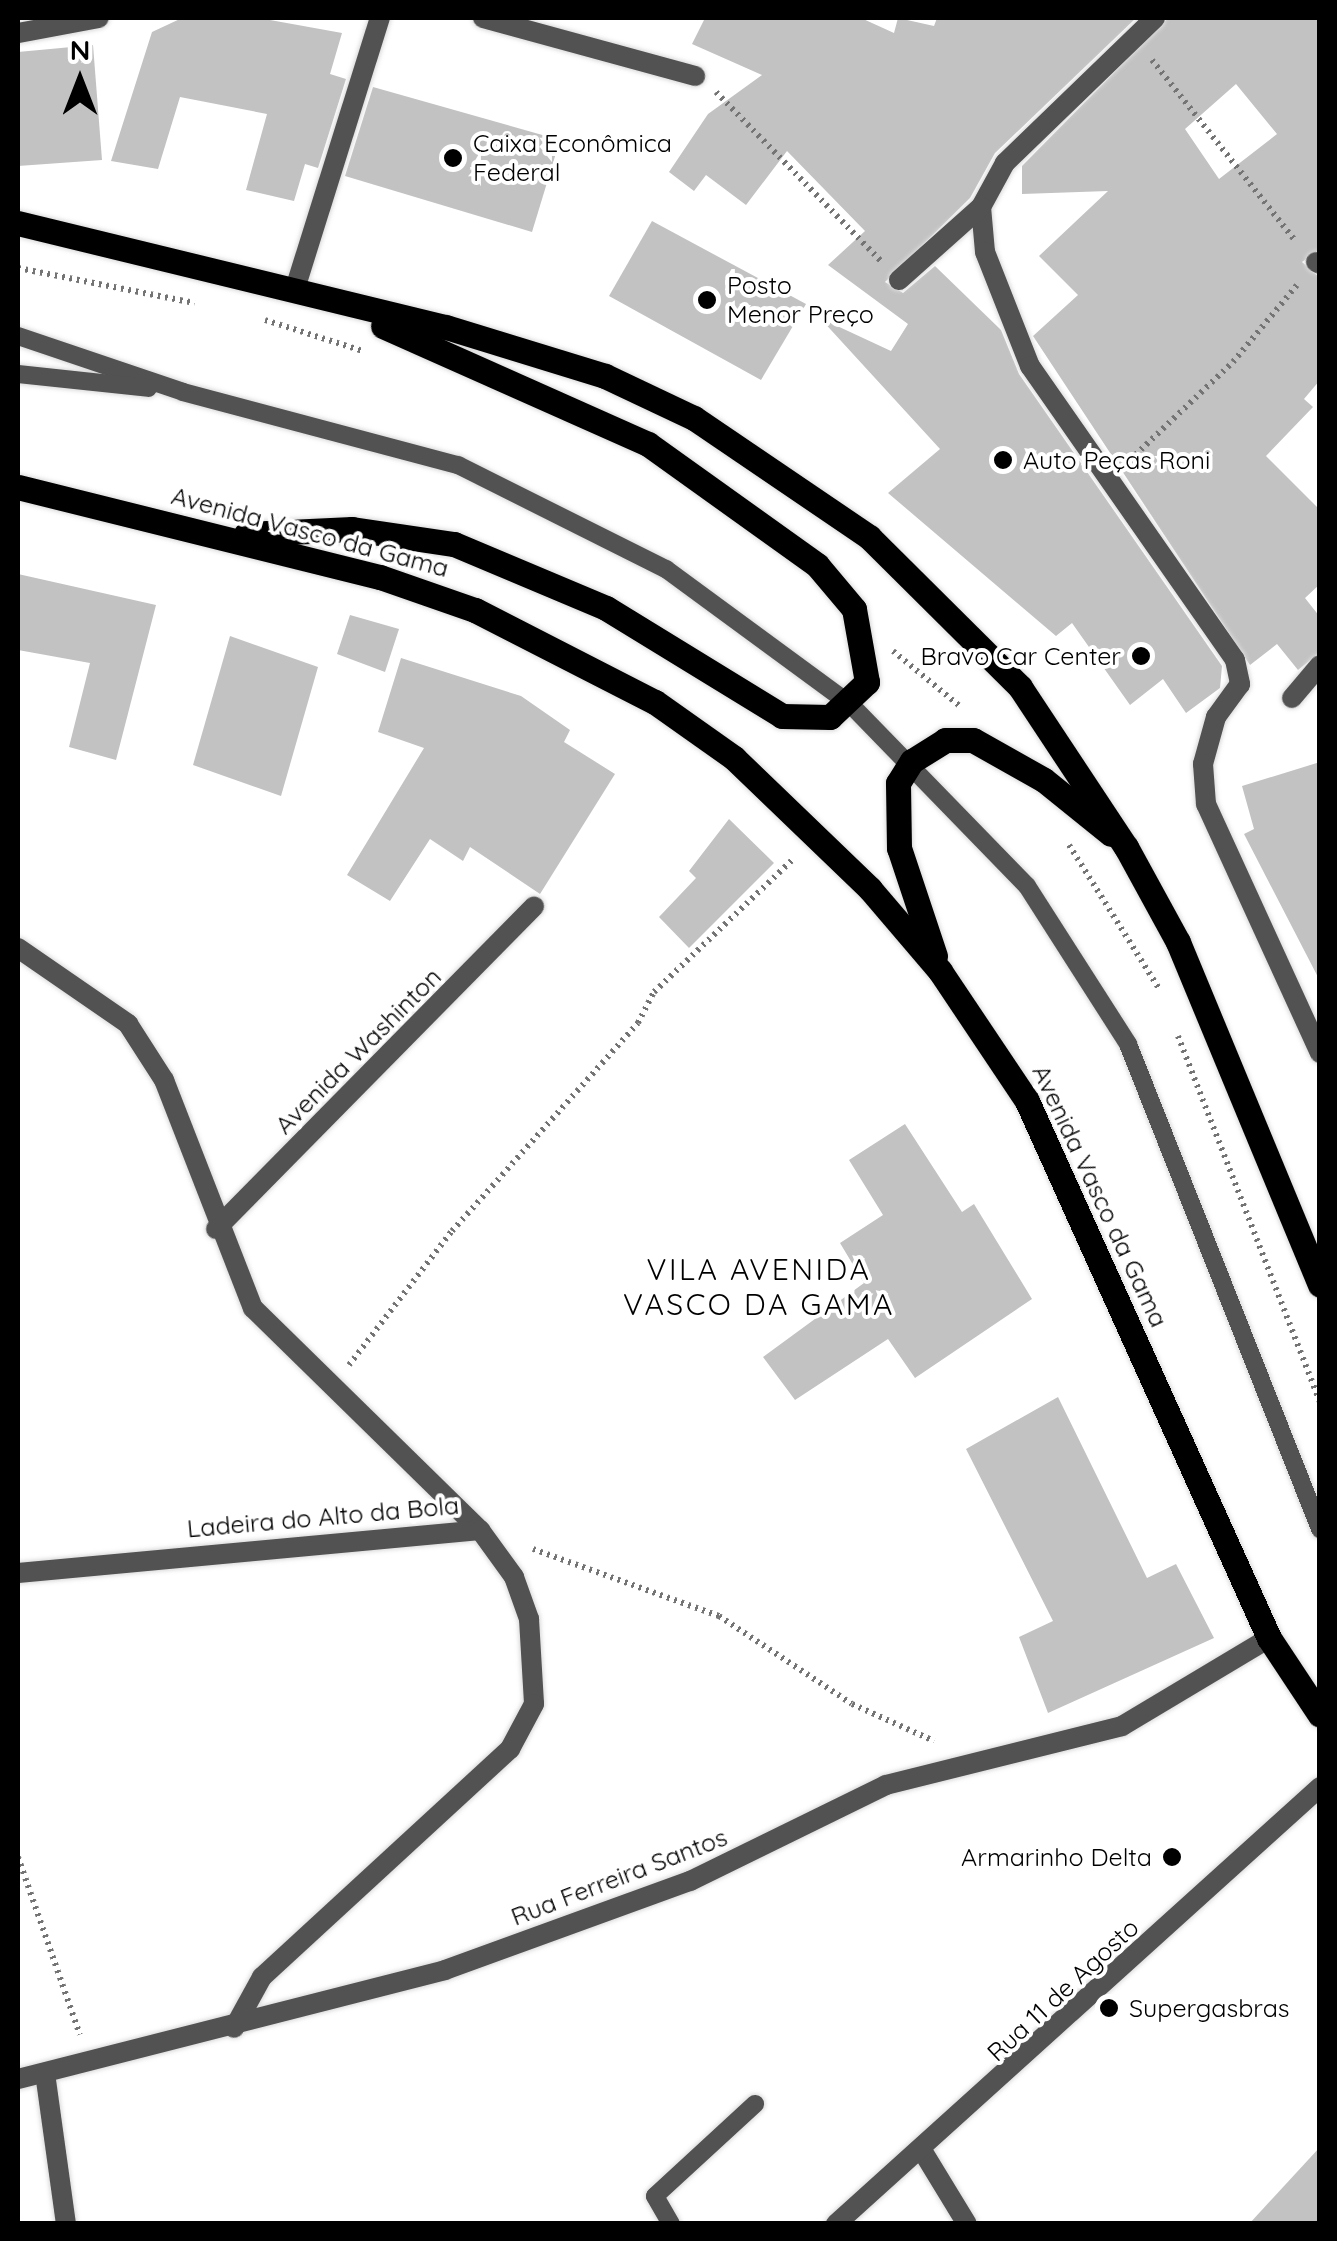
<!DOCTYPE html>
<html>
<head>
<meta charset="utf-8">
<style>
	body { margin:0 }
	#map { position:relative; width:1337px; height:2241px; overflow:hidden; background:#fff; font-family:Quicksand,sans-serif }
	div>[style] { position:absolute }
	.building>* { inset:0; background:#c2c2c2 }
	.path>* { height:6px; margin-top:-3px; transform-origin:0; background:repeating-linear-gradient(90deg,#747474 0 2.5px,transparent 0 7.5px) }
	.roads { filter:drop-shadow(0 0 2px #dbdbdb) drop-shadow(0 0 2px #dbdbdb) }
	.service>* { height:18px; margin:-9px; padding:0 9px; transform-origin:9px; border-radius:9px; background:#525252 }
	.minor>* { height:20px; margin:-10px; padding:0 10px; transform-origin:10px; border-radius:10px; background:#525252 }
	.primary>* { height:25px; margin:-12.5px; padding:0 12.5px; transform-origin:12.5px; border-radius:12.5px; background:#000 }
	.dots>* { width:28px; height:28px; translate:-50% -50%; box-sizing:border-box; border:5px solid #fff; border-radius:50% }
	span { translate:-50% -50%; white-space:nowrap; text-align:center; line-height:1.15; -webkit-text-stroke:8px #fff; paint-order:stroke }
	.poi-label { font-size:25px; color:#000 }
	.left { translate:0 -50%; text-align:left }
	.right { translate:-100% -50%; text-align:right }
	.street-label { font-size:25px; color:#000 }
	.quarter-label { font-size:30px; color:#000; letter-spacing:2.5px }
	.frame { position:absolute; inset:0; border:20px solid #000; pointer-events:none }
	.north { position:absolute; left:30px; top:30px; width:100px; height:100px; -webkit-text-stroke:8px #fff; paint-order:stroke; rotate:0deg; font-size:28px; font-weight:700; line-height:40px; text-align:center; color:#000 }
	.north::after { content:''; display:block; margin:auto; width:35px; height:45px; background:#000; clip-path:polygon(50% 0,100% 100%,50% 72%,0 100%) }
</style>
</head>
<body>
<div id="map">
	<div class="building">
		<i style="clip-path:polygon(182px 18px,259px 18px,342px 33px,330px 74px,346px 79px,318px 168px,305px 164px,294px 201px,246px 190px,267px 114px,180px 97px,158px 169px,111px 161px,152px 32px)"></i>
		<i style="clip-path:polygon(705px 18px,861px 18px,894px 33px,898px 18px,934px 26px,937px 18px,1136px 18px,995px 153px,970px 198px,885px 282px,903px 293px,935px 266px,1001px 330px,1019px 374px,1222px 666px,1220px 688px,1186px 713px,1163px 679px,1130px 705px,1072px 623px,1056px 636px,888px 493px,940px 449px,820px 318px,891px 351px,908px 324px,828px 265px,865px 231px,787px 151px,746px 205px,706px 175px,694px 191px,669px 172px,708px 114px,762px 75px,692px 44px)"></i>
		<i style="clip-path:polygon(evenodd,1168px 18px,1320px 18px,1320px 249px,1302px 262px,1320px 278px,1320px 380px,1304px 399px,1313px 407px,1266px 456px,1320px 510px,1320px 584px,1305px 598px,1320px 617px,1320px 652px,1298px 670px,1277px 644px,1250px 665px,1033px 336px,1078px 295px,1039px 256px,1108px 191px,1022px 194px,1022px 166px,1168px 18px,1236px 84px,1277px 134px,1219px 179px,1185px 129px,1236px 84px)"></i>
		<i style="clip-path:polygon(93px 45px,102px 160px,18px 166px,18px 52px)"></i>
		<i style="clip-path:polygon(373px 87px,560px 140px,532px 232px,345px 176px)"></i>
		<i style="clip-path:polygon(652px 221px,806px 304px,761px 380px,609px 296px)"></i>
		<i style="clip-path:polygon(18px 574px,156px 605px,116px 760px,69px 747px,90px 663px,18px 650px)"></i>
		<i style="clip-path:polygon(350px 615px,399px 629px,385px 672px,337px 654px)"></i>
		<i style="clip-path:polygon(230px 636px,318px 667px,281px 796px,193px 765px)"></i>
		<i style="clip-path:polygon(401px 658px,521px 696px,570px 730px,564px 742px,615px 774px,540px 894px,470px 847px,463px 861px,430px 839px,390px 901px,347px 875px,424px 748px,378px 732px)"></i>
		<i style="clip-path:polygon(1320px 762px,1320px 981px,1244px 834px,1254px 829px,1242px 786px)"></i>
		<i style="clip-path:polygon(729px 819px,774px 863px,689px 948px,659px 917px,696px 878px,689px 871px)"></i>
		<i style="clip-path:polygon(905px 1124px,962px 1212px,974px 1204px,1032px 1299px,915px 1378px,888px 1339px,795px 1400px,763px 1357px,864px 1283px,840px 1243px,883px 1215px,849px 1160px)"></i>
		<i style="clip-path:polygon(1058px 1397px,1147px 1578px,1176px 1564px,1214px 1638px,1048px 1713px,1019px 1637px,1053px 1621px,966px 1449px)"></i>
		<i style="clip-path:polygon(1320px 2147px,1320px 2224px,1249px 2224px)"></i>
	</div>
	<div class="path">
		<i style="left:1152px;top:60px;width:232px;rotate:51.6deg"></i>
		<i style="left:716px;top:92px;width:238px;rotate:45.7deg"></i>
		<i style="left:18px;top:268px;width:180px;rotate:11.2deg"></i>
		<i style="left:265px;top:320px;width:103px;rotate:17.6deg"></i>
		<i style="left:1130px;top:460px;width:142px;rotate:-43.6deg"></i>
		<i style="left:1233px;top:362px;width:100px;rotate:-50.3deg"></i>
		<i style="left:893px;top:651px;width:88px;rotate:39.5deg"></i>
		<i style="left:1069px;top:845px;width:168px;rotate:57.9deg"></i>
		<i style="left:1178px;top:1036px;width:394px;rotate:68.8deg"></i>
		<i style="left:349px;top:1365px;width:169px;rotate:-52.5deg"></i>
		<i style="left:452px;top:1231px;width:279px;rotate:-48.2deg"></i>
		<i style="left:638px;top:1023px;width:35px;rotate:-63deg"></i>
		<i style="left:654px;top:992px;width:194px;rotate:-43.7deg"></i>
		<i style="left:533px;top:1549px;width:198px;rotate:19.8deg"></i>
		<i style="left:719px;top:1616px;width:159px;rotate:33.5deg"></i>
		<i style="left:852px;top:1704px;width:90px;rotate:24.3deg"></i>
		<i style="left:18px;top:1857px;width:188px;rotate:70.8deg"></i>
	</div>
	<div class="roads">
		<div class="service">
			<i style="left:18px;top:336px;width:174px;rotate:18.7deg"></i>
			<i style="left:183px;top:392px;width:285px;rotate:14.9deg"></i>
			<i style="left:458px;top:465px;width:233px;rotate:26.6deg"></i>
			<i style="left:666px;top:569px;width:230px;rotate:36.3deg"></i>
			<i style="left:851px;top:705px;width:252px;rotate:45.8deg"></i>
			<i style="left:1027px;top:886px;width:188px;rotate:57.4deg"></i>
			<i style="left:1128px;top:1044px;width:522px;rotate:68.4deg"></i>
			<i style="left:18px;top:374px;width:131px;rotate:6.1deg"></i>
			<i style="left:671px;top:2224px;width:32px;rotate:-120deg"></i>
			<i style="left:655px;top:2196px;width:136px;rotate:-42.6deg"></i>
		</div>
		<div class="minor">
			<i style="left:483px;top:18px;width:220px;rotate:15.3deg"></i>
			<i style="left:1155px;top:18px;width:209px;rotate:136deg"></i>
			<i style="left:1005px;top:163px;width:50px;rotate:118.6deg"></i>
			<i style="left:981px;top:207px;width:45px;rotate:84.9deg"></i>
			<i style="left:985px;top:252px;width:123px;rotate:68.5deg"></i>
			<i style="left:1030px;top:366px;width:358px;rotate:55.1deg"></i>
			<i style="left:1235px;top:660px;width:25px;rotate:78deg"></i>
			<i style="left:1240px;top:684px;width:41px;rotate:126deg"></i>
			<i style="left:1216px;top:717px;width:49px;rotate:105.5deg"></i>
			<i style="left:1203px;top:764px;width:40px;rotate:85.7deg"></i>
			<i style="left:1206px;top:804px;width:274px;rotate:65.4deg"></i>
			<i style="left:18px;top:33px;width:82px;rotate:-10.5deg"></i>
			<i style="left:1316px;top:262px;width:4px;rotate:27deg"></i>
			<i style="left:899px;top:280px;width:110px;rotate:-41.7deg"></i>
			<i style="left:294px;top:292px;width:287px;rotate:-72.6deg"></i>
			<i style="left:1292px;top:698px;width:43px;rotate:-49.7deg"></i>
			<i style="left:18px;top:948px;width:134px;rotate:34.6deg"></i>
			<i style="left:128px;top:1024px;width:67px;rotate:57.3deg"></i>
			<i style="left:164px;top:1080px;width:245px;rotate:68.7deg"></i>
			<i style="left:253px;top:1308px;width:318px;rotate:44.4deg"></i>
			<i style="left:216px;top:1229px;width:453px;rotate:-45.4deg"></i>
			<i style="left:18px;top:1573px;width:464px;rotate:-5.3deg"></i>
			<i style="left:480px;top:1530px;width:58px;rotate:54.1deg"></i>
			<i style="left:514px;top:1577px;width:45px;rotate:70.3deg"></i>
			<i style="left:529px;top:1619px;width:85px;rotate:86.6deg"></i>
			<i style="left:534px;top:1704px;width:51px;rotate:118.1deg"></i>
			<i style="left:510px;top:1749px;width:337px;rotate:137.4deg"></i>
			<i style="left:262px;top:1977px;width:58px;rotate:118.8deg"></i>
			<i style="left:45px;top:2073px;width:152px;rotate:82.1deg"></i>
			<i style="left:18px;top:2079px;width:441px;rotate:-14.3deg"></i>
			<i style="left:445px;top:1970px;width:261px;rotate:-20deg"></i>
			<i style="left:690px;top:1881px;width:218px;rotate:-26.1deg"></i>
			<i style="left:886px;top:1785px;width:243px;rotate:-14deg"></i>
			<i style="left:1122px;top:1726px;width:171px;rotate:-30.9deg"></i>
			<i style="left:923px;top:2152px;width:84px;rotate:58.6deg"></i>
			<i style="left:836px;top:2224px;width:652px;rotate:-42.08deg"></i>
		</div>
		<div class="primary">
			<i style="left:18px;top:223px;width:440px;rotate:13.7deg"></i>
			<i style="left:446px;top:327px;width:166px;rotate:17.1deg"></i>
			<i style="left:605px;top:376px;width:98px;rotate:25.3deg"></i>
			<i style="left:694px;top:418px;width:212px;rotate:34.2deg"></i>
			<i style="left:869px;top:537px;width:213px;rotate:44.8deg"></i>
			<i style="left:1020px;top:687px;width:192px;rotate:56.5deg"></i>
			<i style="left:1126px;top:847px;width:108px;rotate:61.3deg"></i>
			<i style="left:1178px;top:942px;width:371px;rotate:67.5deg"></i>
			<i style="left:18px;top:487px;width:373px;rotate:14deg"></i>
			<i style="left:380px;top:577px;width:101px;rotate:19.2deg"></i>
			<i style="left:475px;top:610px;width:202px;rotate:27.1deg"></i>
			<i style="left:655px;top:702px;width:97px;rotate:35.3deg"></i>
			<i style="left:734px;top:758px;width:189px;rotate:43.9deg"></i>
			<i style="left:870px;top:889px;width:108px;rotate:49.5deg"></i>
			<i style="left:940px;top:971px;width:156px;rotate:56.2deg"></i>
			<i style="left:1027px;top:1101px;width:589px;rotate:65.74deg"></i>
			<i style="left:1269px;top:1638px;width:92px;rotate:56.5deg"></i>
			<i style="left:246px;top:534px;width:106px;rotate:-2.7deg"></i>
			<i style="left:352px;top:529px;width:103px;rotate:8.4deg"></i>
			<i style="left:454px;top:544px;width:165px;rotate:22.8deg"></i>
			<i style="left:606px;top:608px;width:206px;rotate:31.5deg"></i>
			<i style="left:782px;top:716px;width:48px;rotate:1.2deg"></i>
			<i style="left:830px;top:717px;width:51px;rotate:-43.4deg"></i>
			<i style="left:867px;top:682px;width:74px;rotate:-100.1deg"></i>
			<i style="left:854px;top:609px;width:57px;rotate:-130.1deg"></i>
			<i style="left:817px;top:565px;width:208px;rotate:-144.4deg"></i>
			<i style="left:648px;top:444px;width:290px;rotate:-156deg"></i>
			<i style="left:935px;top:956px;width:114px;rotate:-108.4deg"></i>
			<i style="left:899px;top:848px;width:65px;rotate:-90.9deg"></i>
			<i style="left:898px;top:783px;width:26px;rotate:-58deg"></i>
			<i style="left:912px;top:761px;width:39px;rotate:-32deg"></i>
			<i style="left:945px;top:740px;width:28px"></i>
			<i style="left:973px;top:740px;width:81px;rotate:29.4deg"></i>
			<i style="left:1044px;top:780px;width:86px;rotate:38.9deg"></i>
		</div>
	</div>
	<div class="dots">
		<i style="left:453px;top:158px;background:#000"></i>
		<i style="left:707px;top:300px;background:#000"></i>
		<i style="left:1003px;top:460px;background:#000"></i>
		<i style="left:1141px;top:656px;background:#000"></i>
		<i style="left:1172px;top:1857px;background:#000"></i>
		<i style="left:1109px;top:2008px;background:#000"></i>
	</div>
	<div class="poi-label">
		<span class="left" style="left:473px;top:158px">Caixa Econômica<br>Federal</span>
		<span class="left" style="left:727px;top:300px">Posto<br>Menor Preço</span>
		<span class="left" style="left:1023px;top:460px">Auto Peças Roni</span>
		<span class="right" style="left:1121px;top:656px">Bravo Car Center</span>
		<span class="right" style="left:1152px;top:1857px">Armarinho Delta</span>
		<span class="left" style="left:1129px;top:2008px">Supergasbras</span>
	</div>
	<div class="street-label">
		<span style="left:310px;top:532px;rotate:15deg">Avenida Vasco da Gama</span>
		<span style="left:358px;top:1051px;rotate:-45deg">Avenida Washinton</span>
		<span style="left:1100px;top:1196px;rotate:65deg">Avenida Vasco da Gama</span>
		<span style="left:323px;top:1517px;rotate:-5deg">Ladeira do Alto da Bola</span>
		<span style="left:619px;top:1877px;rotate:-21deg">Rua Ferreira Santos</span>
		<span style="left:1063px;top:1990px;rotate:-43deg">Rua 11 de Agosto</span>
	</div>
	<div class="quarter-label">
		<span style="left:759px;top:1286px">VILA AVENIDA<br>VASCO DA GAMA</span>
	</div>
	<div class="frame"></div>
	<div class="north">N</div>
</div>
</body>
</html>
